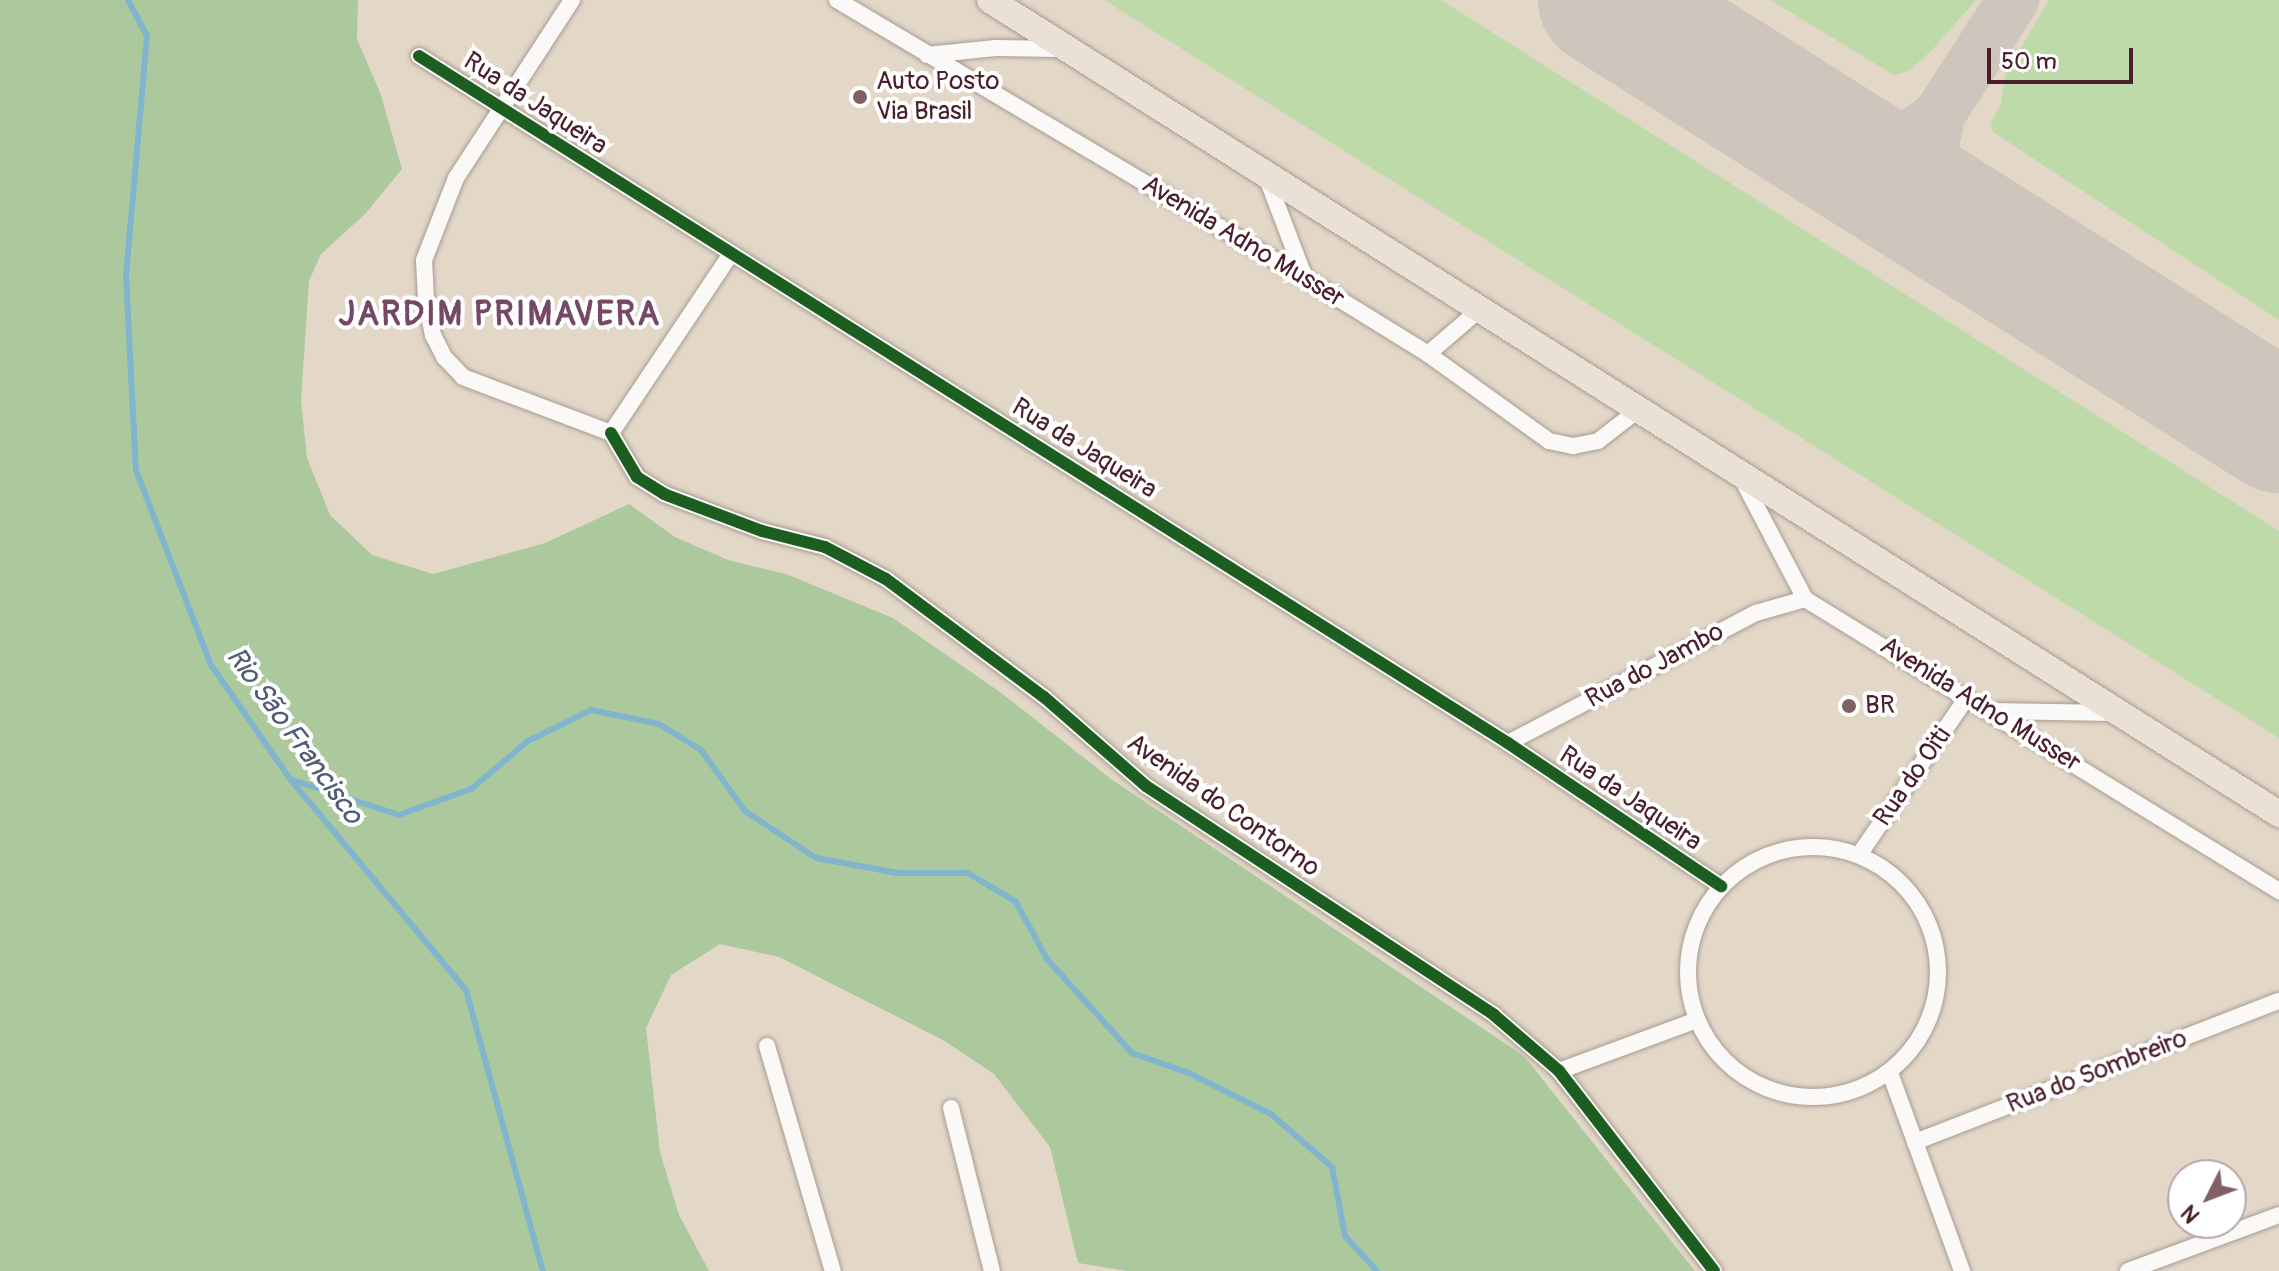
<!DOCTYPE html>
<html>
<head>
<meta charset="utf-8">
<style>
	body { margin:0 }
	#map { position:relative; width:2279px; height:1271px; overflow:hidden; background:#e3d8c7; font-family:Pangolin,sans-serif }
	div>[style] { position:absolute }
	.green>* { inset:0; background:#bedaa9 }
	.forest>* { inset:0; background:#acc99d }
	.stream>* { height:6px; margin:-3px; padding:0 3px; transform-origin:3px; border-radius:3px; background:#80b5cd }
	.taxiway>* { height:52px; margin:-26px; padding:0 26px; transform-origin:26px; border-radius:26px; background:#cec5bc }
	.runway>* { height:132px; margin:-66px; padding:0 66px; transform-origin:66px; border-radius:66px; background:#cec5bc }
	.roads { filter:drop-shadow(0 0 2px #a89c94) drop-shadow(0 0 2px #a89c94) }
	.minor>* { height:16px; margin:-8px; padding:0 8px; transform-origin:8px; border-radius:8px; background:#fbf9f7 }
	.minor>.ring { margin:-8px; padding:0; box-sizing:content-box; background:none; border:16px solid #fbf9f7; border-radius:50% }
	.primary>* { height:26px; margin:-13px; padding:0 13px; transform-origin:13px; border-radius:13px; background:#eae0d5 }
	.cycleway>* { height:12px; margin:-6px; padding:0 6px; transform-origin:6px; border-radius:6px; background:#1b5e20 }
	.dots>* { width:22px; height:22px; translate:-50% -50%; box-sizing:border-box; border:4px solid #fff; border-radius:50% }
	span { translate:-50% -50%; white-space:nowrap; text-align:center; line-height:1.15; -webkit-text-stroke:8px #fff; paint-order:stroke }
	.poi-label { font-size:26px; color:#4a1f2b }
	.left { translate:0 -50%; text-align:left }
	.street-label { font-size:26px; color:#4a1f2b }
	.water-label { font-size:28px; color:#4f5c75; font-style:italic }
	.district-label { font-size:34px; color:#754966; font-weight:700; letter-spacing:2px }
	.north { position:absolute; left:2167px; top:1159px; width:80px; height:80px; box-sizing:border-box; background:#fff; border:2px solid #b7a5aa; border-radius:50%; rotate:228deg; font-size:22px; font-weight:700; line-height:32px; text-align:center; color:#4a1f2b }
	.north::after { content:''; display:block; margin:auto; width:28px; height:36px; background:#806062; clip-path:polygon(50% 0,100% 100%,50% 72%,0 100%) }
	.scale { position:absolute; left:1987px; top:48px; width:146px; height:36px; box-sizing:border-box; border:4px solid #4a1f2b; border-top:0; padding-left:10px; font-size:24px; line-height:28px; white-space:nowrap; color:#4a1f2b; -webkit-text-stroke:6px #fff; paint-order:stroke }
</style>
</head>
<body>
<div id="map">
	<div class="green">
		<i style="clip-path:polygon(1104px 0,1441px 0,2279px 531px,2279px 738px)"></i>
		<i style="clip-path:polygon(1770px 0,1976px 0,1933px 49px,1909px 71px,1894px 75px)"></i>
		<i style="clip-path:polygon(2049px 0,2279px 0,2279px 320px,1993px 132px,1991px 122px,2001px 104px,2005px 75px)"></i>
	</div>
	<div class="forest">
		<i style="clip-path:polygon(0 0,358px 0,357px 39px,381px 95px,402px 169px,365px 214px,321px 254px,309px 281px,301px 400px,307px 458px,330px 515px,372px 555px,433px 574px,545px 543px,629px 504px,675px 537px,728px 560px,786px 574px,893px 618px,1000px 692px,1111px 779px,1524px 1056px,1695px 1271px,1127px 1271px,1078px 1263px,1050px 1147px,994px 1074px,943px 1040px,779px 957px,720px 944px,671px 975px,646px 1028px,660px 1152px,679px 1215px,709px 1271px,0 1271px)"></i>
	</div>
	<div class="stream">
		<i style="left:128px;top:0;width:41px;rotate:62.2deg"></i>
		<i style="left:147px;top:36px;width:240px;rotate:95deg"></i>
		<i style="left:126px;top:275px;width:195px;rotate:87.1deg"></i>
		<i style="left:136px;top:470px;width:209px;rotate:69deg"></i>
		<i style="left:211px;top:665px;width:140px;rotate:55.2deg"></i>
		<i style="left:291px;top:780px;width:273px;rotate:50.2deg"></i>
		<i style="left:466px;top:990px;width:291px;rotate:74.7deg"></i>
		<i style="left:292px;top:780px;width:113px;rotate:18.1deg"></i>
		<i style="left:399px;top:815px;width:77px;rotate:-19.9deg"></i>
		<i style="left:471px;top:789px;width:75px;rotate:-40.1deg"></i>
		<i style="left:528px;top:741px;width:70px;rotate:-26.2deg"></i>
		<i style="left:591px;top:710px;width:69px;rotate:11.6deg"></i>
		<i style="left:659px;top:724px;width:49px;rotate:31.8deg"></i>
		<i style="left:701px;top:750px;width:75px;rotate:54.2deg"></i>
		<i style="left:745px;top:811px;width:85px;rotate:33.5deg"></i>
		<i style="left:816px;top:858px;width:83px;rotate:10.4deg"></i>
		<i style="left:898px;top:873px;width:70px"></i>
		<i style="left:968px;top:873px;width:56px;rotate:31.1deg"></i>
		<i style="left:1016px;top:902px;width:65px;rotate:61.5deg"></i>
		<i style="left:1047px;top:959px;width:127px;rotate:47.9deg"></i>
		<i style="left:1132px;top:1053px;width:60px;rotate:19.3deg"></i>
		<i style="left:1189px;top:1073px;width:92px;rotate:26.6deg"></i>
		<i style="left:1271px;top:1114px;width:81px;rotate:41deg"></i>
		<i style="left:1332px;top:1167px;width:70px;rotate:79.3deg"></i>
		<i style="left:1345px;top:1236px;width:47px;rotate:47.6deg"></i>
	</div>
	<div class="taxiway">
		<i style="left:1939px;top:115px;width:53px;rotate:100.9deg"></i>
		<i style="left:1929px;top:167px;width:31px;rotate:71deg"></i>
		<i style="left:1939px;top:196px;width:40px;rotate:46deg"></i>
		<i style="left:1822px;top:139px;width:50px;rotate:10.4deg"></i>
		<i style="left:1871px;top:148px;width:19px;rotate:-9deg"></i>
		<i style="left:1890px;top:145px;width:35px;rotate:-27deg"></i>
		<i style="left:1921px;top:129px;width:23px;rotate:-38deg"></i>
		<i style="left:1939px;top:115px;width:137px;rotate:-57.2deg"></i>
	</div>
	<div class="runway">
		<i style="left:1604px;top:0;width:799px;rotate:32.32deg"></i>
	</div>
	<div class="roads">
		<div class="minor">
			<i style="left:572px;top:0;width:212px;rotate:123.1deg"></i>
			<i style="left:456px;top:178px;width:88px;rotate:111.3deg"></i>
			<i style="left:424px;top:260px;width:40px;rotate:87.1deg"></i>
			<i style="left:426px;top:300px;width:36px;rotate:79deg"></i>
			<i style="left:433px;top:335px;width:25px;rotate:63deg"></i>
			<i style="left:444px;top:357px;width:28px;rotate:46deg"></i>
			<i style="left:463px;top:377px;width:158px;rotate:20.7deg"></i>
			<i style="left:837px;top:0;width:544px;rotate:30.71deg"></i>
			<i style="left:1305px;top:278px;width:145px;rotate:31.7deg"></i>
			<i style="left:1428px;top:354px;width:149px;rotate:35.7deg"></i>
			<i style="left:1549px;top:441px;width:25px;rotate:12deg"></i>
			<i style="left:1573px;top:446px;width:25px;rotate:-11deg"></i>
			<i style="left:1598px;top:441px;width:56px;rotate:-37.7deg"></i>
			<i style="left:927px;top:55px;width:69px;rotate:-5.8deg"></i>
			<i style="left:996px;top:48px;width:65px;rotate:0.9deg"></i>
			<i style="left:419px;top:56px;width:1288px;rotate:32.25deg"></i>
			<i style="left:1508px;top:743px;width:257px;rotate:33.9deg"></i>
			<i style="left:1266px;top:176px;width:109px;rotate:69.1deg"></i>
			<i style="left:1428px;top:354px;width:67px;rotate:-40.8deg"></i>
			<i style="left:611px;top:433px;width:51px;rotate:59.4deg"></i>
			<i style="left:637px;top:477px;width:32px;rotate:32deg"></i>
			<i style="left:664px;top:494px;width:105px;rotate:20.7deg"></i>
			<i style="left:762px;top:531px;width:65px;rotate:14.3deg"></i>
			<i style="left:825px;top:547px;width:69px;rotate:27.7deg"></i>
			<i style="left:886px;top:579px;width:197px;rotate:36.8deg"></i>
			<i style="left:1044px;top:697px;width:135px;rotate:41.1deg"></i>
			<i style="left:1146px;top:786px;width:417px;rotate:33.3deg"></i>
			<i style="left:1494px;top:1015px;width:86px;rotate:40.7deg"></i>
			<i style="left:1559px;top:1071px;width:253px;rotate:52.2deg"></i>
			<i style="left:611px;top:433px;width:214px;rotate:-56.2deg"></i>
			<i style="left:1741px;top:477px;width:138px;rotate:62.3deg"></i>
			<i style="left:1805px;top:599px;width:557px;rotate:31.63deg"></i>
			<i style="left:1990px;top:711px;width:125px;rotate:0.9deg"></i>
			<i style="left:1508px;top:743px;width:280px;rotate:-27.7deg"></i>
			<i style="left:1756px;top:613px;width:51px;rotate:-15.9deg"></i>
			<i class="ring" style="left:1688px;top:847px;width:234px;height:234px"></i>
			<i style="left:1859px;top:855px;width:189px;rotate:-55.6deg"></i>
			<i style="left:767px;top:1046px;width:234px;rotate:73.7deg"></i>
			<i style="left:1559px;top:1071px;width:147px;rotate:-20.3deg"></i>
			<i style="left:1890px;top:1073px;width:211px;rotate:70deg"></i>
			<i style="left:951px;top:1108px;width:168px;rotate:75.9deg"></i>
			<i style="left:1915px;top:1142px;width:390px;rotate:-21.2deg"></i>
			<i style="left:2128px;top:1271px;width:161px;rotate:-20.3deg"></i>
		</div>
		<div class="primary">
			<i style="left:990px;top:0;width:1525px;rotate:32.27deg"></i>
		</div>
	</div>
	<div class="cycleway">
		<i style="left:419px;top:56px;width:1288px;rotate:32.25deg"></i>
		<i style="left:1508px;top:743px;width:257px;rotate:33.9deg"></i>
		<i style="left:611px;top:433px;width:51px;rotate:59.4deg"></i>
		<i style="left:637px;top:477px;width:32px;rotate:32deg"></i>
		<i style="left:664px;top:494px;width:105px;rotate:20.7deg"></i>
		<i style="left:762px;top:531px;width:65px;rotate:14.3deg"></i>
		<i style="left:825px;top:547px;width:69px;rotate:27.7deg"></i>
		<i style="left:886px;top:579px;width:197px;rotate:36.8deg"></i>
		<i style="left:1044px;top:697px;width:135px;rotate:41.1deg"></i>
		<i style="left:1146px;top:786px;width:417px;rotate:33.3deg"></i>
		<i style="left:1494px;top:1015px;width:86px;rotate:40.7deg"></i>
		<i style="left:1559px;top:1071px;width:253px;rotate:52.2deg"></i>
	</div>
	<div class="dots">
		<i style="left:860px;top:97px;background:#806062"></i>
		<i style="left:1849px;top:706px;background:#806062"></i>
	</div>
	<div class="poi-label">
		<span class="left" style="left:876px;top:97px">Auto Posto<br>Via Brasil</span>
		<span class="left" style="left:1865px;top:706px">BR</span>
	</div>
	<div class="street-label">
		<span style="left:535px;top:104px;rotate:33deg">Rua da Jaqueira</span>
		<span style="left:1243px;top:242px;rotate:31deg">Avenida Adno Musser</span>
		<span style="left:1084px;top:449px;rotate:32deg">Rua da Jaqueira</span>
		<span style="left:1655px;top:666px;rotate:-28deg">Rua do Jambo</span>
		<span style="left:1980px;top:705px;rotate:32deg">Avenida Adno Musser</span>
		<span style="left:1913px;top:777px;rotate:-55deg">Rua do Oiti</span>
		<span style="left:1630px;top:799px;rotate:34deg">Rua da Jaqueira</span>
		<span style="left:1223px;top:806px;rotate:35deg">Avenida do Contorno</span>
		<span style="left:2097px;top:1072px;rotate:-21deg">Rua do Sombreiro</span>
	</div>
	<div class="water-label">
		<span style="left:294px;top:736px;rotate:54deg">Rio São Francisco</span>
	</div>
	<div class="district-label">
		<span style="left:500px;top:315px">JARDIM PRIMAVERA</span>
	</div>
	<div class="north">N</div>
	<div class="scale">50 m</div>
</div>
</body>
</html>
